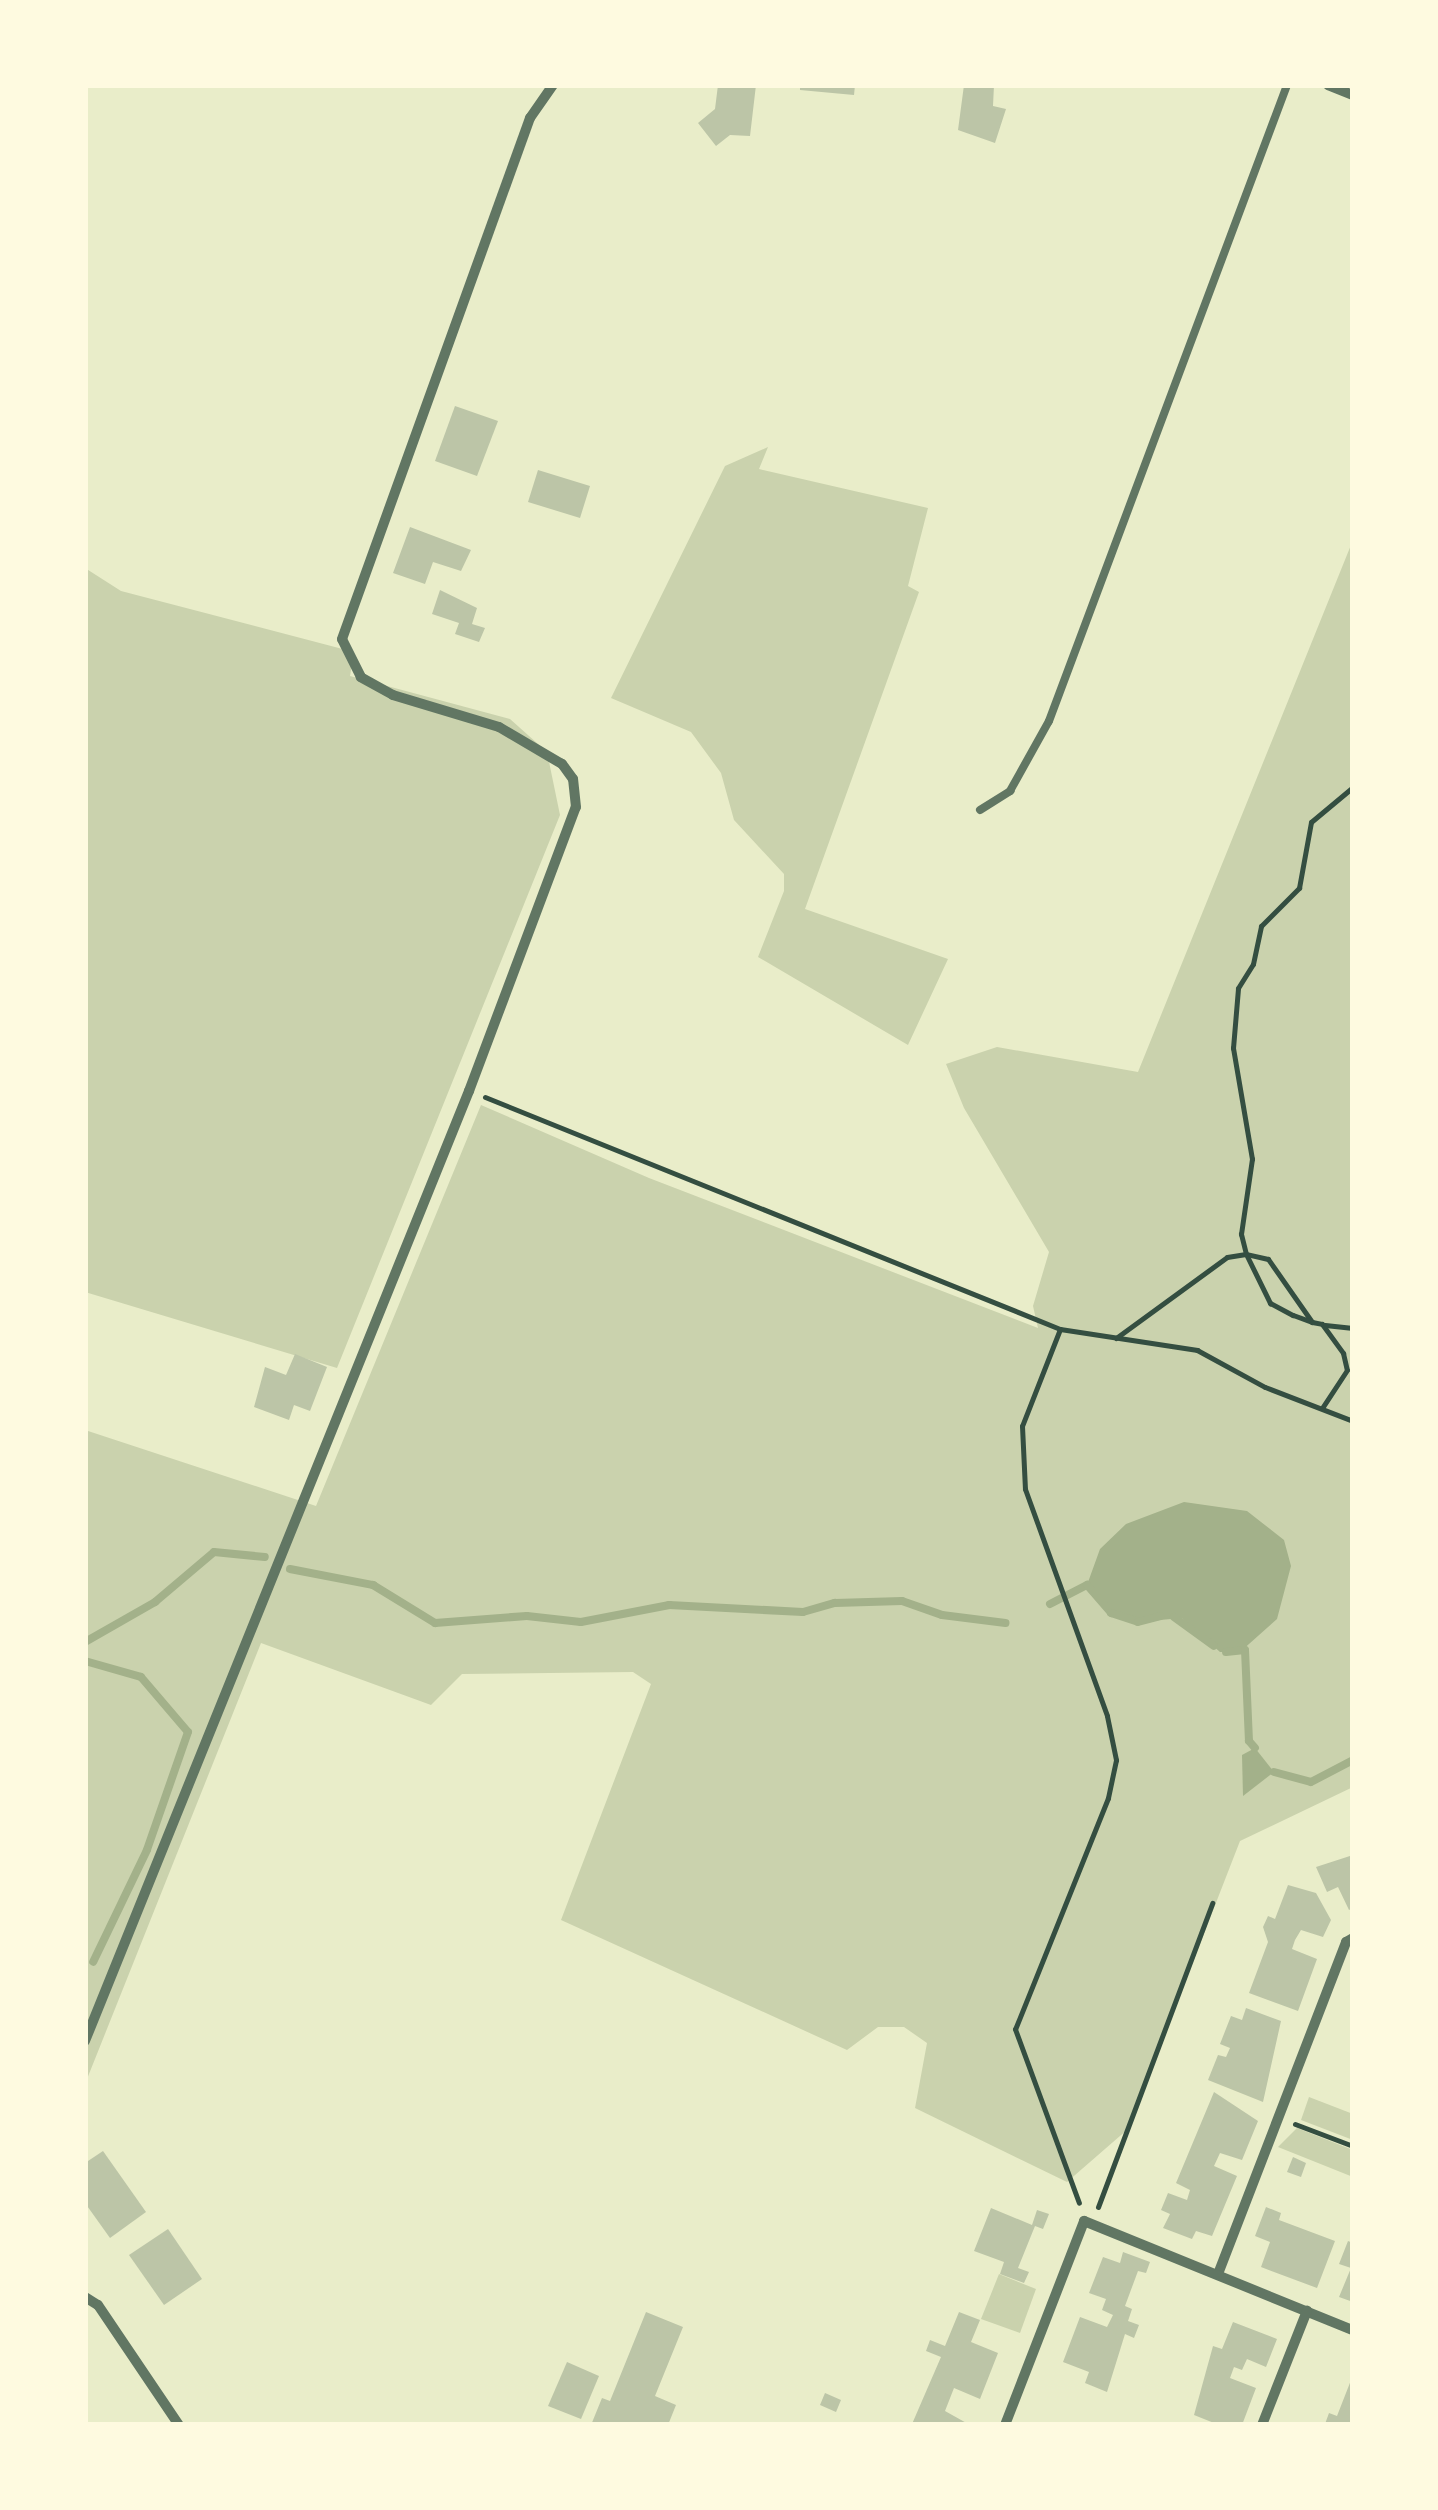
<!DOCTYPE html>
<html>
<head>
<meta charset="utf-8">
<style>
	body { margin:0 }
	#map { position:relative; width:1438px; height:2510px; overflow:hidden; background:#e9edc9; font-family:Cabin,sans-serif }
	div>[style] { position:absolute }
	.green>* { inset:0; background:#cad2ad }
	.water>* { inset:0; background:#a3b18a }
	.stream>* { height:8px; margin:-4px; padding:0 4px; transform-origin:4px; border-radius:4px; background:#a3b18a }
	.building>* { inset:0; background:#bcc5a7 }
	.path>* { height:5px; margin:-2.5px; padding:0 2.5px; transform-origin:2.5px; border-radius:2.5px; background:#344e41 }
	.service>* { height:8px; margin:-4px; padding:0 4px; transform-origin:4px; border-radius:4px; background:#617663 }
	.minor>* { height:10px; margin:-5px; padding:0 5px; transform-origin:5px; border-radius:5px; background:#617663 }
	span { translate:-50% -50%; white-space:nowrap; text-align:center; line-height:1.15; -webkit-text-stroke:10px #fefae0; paint-order:stroke }
	.frame { position:absolute; inset:0; border:88px solid #fefae0; pointer-events:none }
</style>
</head>
<body>
<div id="map">
	<div class="green">
		<i style="clip-path:polygon(768px 447px,759px 469px,928px 508px,908px 586px,919px 592px,805px 909px,948px 959px,908px 1045px,758px 957px,784px 891px,784px 874px,734px 820px,721px 773px,691px 732px,611px 698px,725px 466px)"></i>
		<i style="clip-path:polygon(1353px 540px,1353px 1787px,1240px 1841px,1128px 2129px,1067px 2182px,915px 2108px,927px 2043px,904px 2027px,878px 2027px,847px 2050px,561px 1920px,651px 1684px,633px 1672px,462px 1674px,431px 1705px,261px 1643px,85px 2084px,85px 1430px,316px 1506px,481px 1105px,649px 1178px,1038px 1328px,1033px 1306px,1049px 1252px,964px 1108px,946px 1064px,997px 1047px,1138px 1072px)"></i>
		<i style="clip-path:polygon(85px 568px,121px 591px,354px 652px,350px 676px,510px 719px,547px 752px,560px 815px,337px 1368px,85px 1292px)"></i>
		<i style="clip-path:polygon(1309px 2097px,1353px 2114px,1353px 2140px,1301px 2120px)"></i>
		<i style="clip-path:polygon(1297px 2128px,1353px 2150px,1353px 2177px,1278px 2147px)"></i>
		<i style="clip-path:polygon(999px 2274px,1036px 2289px,1020px 2333px,981px 2319px)"></i>
	</div>
	<div class="water">
		<i style="clip-path:polygon(1184px 1502px,1247px 1511px,1284px 1540px,1291px 1566px,1277px 1619px,1240px 1652px,1220px 1652px,1182px 1618px,1138px 1622px,1111px 1613px,1087px 1585px,1100px 1549px,1126px 1524px)"></i>
		<i style="clip-path:polygon(1255px 1748px,1274px 1772px,1243px 1796px,1242px 1755px)"></i>
	</div>
	<div class="stream">
		<i style="left:290px;top:1569px;width:85px;rotate:10.9deg"></i>
		<i style="left:373px;top:1585px;width:73px;rotate:31.5deg"></i>
		<i style="left:435px;top:1623px;width:92px;rotate:-4.4deg"></i>
		<i style="left:527px;top:1616px;width:54px;rotate:6.3deg"></i>
		<i style="left:581px;top:1622px;width:90px;rotate:-10.9deg"></i>
		<i style="left:669px;top:1605px;width:134px;rotate:3deg"></i>
		<i style="left:803px;top:1612px;width:33px;rotate:-16deg"></i>
		<i style="left:835px;top:1603px;width:67px;rotate:-1.7deg"></i>
		<i style="left:902px;top:1601px;width:42px;rotate:19.3deg"></i>
		<i style="left:942px;top:1615px;width:64px;rotate:7.2deg"></i>
		<i style="left:1050px;top:1604px;width:42px;rotate:-27.2deg"></i>
		<i style="left:1087px;top:1585px;width:37px;rotate:49deg"></i>
		<i style="left:1111px;top:1613px;width:28px;rotate:18deg"></i>
		<i style="left:1138px;top:1622px;width:23px;rotate:-15deg"></i>
		<i style="left:1174px;top:1617px;width:49px;rotate:35.9deg"></i>
		<i style="left:85px;top:1642px;width:81px;rotate:-29.7deg"></i>
		<i style="left:155px;top:1602px;width:77px;rotate:-40.3deg"></i>
		<i style="left:214px;top:1552px;width:51px;rotate:5.6deg"></i>
		<i style="left:1226px;top:1652px;width:19px;rotate:-6deg"></i>
		<i style="left:1245px;top:1650px;width:91px;rotate:87.5deg"></i>
		<i style="left:1249px;top:1741px;width:9px;rotate:49deg"></i>
		<i style="left:85px;top:1661px;width:58px;rotate:15.9deg"></i>
		<i style="left:141px;top:1677px;width:72px;rotate:49.5deg"></i>
		<i style="left:188px;top:1732px;width:125px;rotate:109.2deg"></i>
		<i style="left:147px;top:1850px;width:124px;rotate:115.7deg"></i>
		<i style="left:1274px;top:1772px;width:38px;rotate:15deg"></i>
		<i style="left:1311px;top:1782px;width:47px;rotate:-27.6deg"></i>
	</div>
	<div class="building">
		<i style="clip-path:polygon(718px 85px,756px 85px,750px 136px,730px 135px,716px 146px,698px 123px,715px 109px)"></i>
		<i style="clip-path:polygon(800px 85px,855px 85px,854px 95px,800px 90px)"></i>
		<i style="clip-path:polygon(964px 85px,994px 85px,993px 106px,1006px 109px,995px 143px,958px 130px)"></i>
		<i style="clip-path:polygon(455px 406px,498px 421px,477px 476px,435px 461px)"></i>
		<i style="clip-path:polygon(538px 470px,590px 486px,580px 518px,528px 502px)"></i>
		<i style="clip-path:polygon(410px 527px,471px 550px,461px 571px,433px 562px,425px 584px,393px 573px)"></i>
		<i style="clip-path:polygon(440px 590px,477px 608px,472px 624px,485px 628px,479px 642px,455px 634px,459px 623px,432px 614px)"></i>
		<i style="clip-path:polygon(295px 1354px,327px 1367px,310px 1411px,294px 1405px,289px 1420px,254px 1407px,265px 1367px,286px 1375px)"></i>
		<i style="clip-path:polygon(1353px 1855px,1353px 1908px,1349px 1910px,1338px 1887px,1327px 1892px,1316px 1867px)"></i>
		<i style="clip-path:polygon(1288px 1885px,1316px 1893px,1331px 1920px,1323px 1937px,1301px 1930px,1295px 1940px,1292px 1949px,1317px 1959px,1298px 2011px,1249px 1993px,1268px 1942px,1263px 1927px,1268px 1916px,1275px 1919px)"></i>
		<i style="clip-path:polygon(1246px 2008px,1281px 2021px,1263px 2102px,1208px 2080px,1218px 2055px,1226px 2057px,1230px 2048px,1220px 2044px,1231px 2016px,1242px 2020px)"></i>
		<i style="clip-path:polygon(1214px 2092px,1258px 2121px,1242px 2160px,1220px 2153px,1214px 2166px,1237px 2176px,1212px 2236px,1196px 2231px,1192px 2239px,1163px 2228px,1170px 2214px,1161px 2210px,1168px 2193px,1187px 2200px,1190px 2190px,1176px 2183px)"></i>
		<i style="clip-path:polygon(103px 2151px,146px 2212px,110px 2238px,85px 2203px,85px 2163px)"></i>
		<i style="clip-path:polygon(1293px 2157px,1306px 2163px,1301px 2177px,1287px 2172px)"></i>
		<i style="clip-path:polygon(1266px 2207px,1281px 2213px,1279px 2220px,1335px 2241px,1317px 2288px,1261px 2267px,1270px 2242px,1255px 2236px)"></i>
		<i style="clip-path:polygon(991px 2208px,1032px 2225px,1037px 2210px,1049px 2214px,1043px 2229px,1035px 2226px,1018px 2268px,1029px 2272px,1024px 2283px,1000px 2274px,1004px 2262px,974px 2251px)"></i>
		<i style="clip-path:polygon(168px 2229px,202px 2279px,164px 2305px,129px 2255px)"></i>
		<i style="clip-path:polygon(1348px 2241px,1353px 2243px,1353px 2302px,1339px 2297px,1351px 2268px,1339px 2264px)"></i>
		<i style="clip-path:polygon(1123px 2252px,1150px 2262px,1146px 2273px,1138px 2271px,1125px 2306px,1132px 2309px,1128px 2321px,1139px 2325px,1134px 2338px,1125px 2334px,1107px 2392px,1085px 2383px,1089px 2372px,1063px 2362px,1080px 2317px,1107px 2327px,1113px 2315px,1102px 2310px,1106px 2299px,1089px 2293px,1103px 2257px,1120px 2263px)"></i>
		<i style="clip-path:polygon(646px 2312px,683px 2327px,655px 2396px,676px 2405px,668px 2425px,591px 2425px,602px 2398px,610px 2401px)"></i>
		<i style="clip-path:polygon(959px 2312px,980px 2320px,971px 2342px,998px 2353px,980px 2399px,954px 2388px,945px 2411px,970px 2425px,912px 2424px,941px 2357px,926px 2351px,930px 2340px,945px 2346px)"></i>
		<i style="clip-path:polygon(1233px 2322px,1277px 2339px,1266px 2367px,1247px 2359px,1242px 2370px,1234px 2367px,1230px 2378px,1256px 2388px,1242px 2425px,1219px 2425px,1194px 2415px,1213px 2346px,1222px 2349px)"></i>
		<i style="clip-path:polygon(567px 2362px,599px 2376px,581px 2419px,548px 2406px)"></i>
		<i style="clip-path:polygon(1353px 2375px,1353px 2425px,1312px 2425px,1325px 2424px,1329px 2413px,1337px 2416px)"></i>
		<i style="clip-path:polygon(825px 2393px,841px 2400px,836px 2412px,820px 2405px)"></i>
	</div>
	<div class="path">
		<i style="left:485px;top:1097px;width:620px;rotate:21.97deg"></i>
		<i style="left:1060px;top:1329px;width:139px;rotate:8.7deg"></i>
		<i style="left:1197px;top:1350px;width:77px;rotate:28.6deg"></i>
		<i style="left:1265px;top:1387px;width:94px;rotate:21.1deg"></i>
		<i style="left:1312px;top:1322px;width:77px;rotate:-124.9deg"></i>
		<i style="left:1268px;top:1259px;width:23px;rotate:-167deg"></i>
		<i style="left:1246px;top:1254px;width:55px;rotate:63.9deg"></i>
		<i style="left:1270px;top:1303px;width:26px;rotate:28deg"></i>
		<i style="left:1293px;top:1315px;width:20px;rotate:20deg"></i>
		<i style="left:1312px;top:1322px;width:10px;rotate:11deg"></i>
		<i style="left:1322px;top:1324px;width:36px;rotate:54deg"></i>
		<i style="left:1343px;top:1353px;width:17px;rotate:77deg"></i>
		<i style="left:1347px;top:1370px;width:45px;rotate:123.3deg"></i>
		<i style="left:1325px;top:1325px;width:28px;rotate:6deg"></i>
		<i style="left:1060px;top:1329px;width:104px;rotate:111.4deg"></i>
		<i style="left:1022px;top:1426px;width:63px;rotate:87.3deg"></i>
		<i style="left:1025px;top:1489px;width:241px;rotate:70.1deg"></i>
		<i style="left:1107px;top:1716px;width:45px;rotate:78.4deg"></i>
		<i style="left:1116px;top:1760px;width:39px;rotate:102deg"></i>
		<i style="left:1108px;top:1798px;width:249px;rotate:111.9deg"></i>
		<i style="left:1015px;top:2029px;width:185px;rotate:69.8deg"></i>
		<i style="left:1116px;top:1338px;width:137px;rotate:-36.1deg"></i>
		<i style="left:1227px;top:1257px;width:19px;rotate:-9deg"></i>
		<i style="left:1246px;top:1254px;width:21px;rotate:-104deg"></i>
		<i style="left:1241px;top:1234px;width:76px;rotate:-81.7deg"></i>
		<i style="left:1252px;top:1159px;width:113px;rotate:-99.7deg"></i>
		<i style="left:1233px;top:1048px;width:60px;rotate:-85.2deg"></i>
		<i style="left:1238px;top:988px;width:28px;rotate:-58deg"></i>
		<i style="left:1253px;top:964px;width:39px;rotate:-78deg"></i>
		<i style="left:1261px;top:926px;width:54px;rotate:-45deg"></i>
		<i style="left:1299px;top:888px;width:67px;rotate:-79.7deg"></i>
		<i style="left:1311px;top:822px;width:55px;rotate:-39.8deg"></i>
		<i style="left:1295px;top:2124px;width:62px;rotate:20.8deg"></i>
		<i style="left:1098px;top:2207px;width:325px;rotate:-69.4deg"></i>
	</div>
	<div class="service">
		<i style="left:980px;top:810px;width:36px;rotate:-32deg"></i>
		<i style="left:1010px;top:791px;width:80px;rotate:-60.9deg"></i>
		<i style="left:1049px;top:721px;width:679px;rotate:-69.48deg"></i>
	</div>
	<div class="minor">
		<i style="left:1328px;top:85px;width:27px;rotate:22deg"></i>
		<i style="left:85px;top:2041px;width:1025px;rotate:-67.99deg"></i>
		<i style="left:469px;top:1091px;width:303px;rotate:-69.4deg"></i>
		<i style="left:576px;top:807px;width:28px;rotate:-96deg"></i>
		<i style="left:573px;top:779px;width:19px;rotate:-126deg"></i>
		<i style="left:562px;top:764px;width:73px;rotate:-149.6deg"></i>
		<i style="left:499px;top:727px;width:111px;rotate:-163.2deg"></i>
		<i style="left:393px;top:695px;width:37px;rotate:-151deg"></i>
		<i style="left:361px;top:677px;width:42px;rotate:-116.6deg"></i>
		<i style="left:342px;top:639px;width:554px;rotate:-70.16deg"></i>
		<i style="left:530px;top:118px;width:40px;rotate:-55.1deg"></i>
		<i style="left:1218px;top:2274px;width:356px;rotate:-68.9deg"></i>
		<i style="left:1346px;top:1942px;width:8px;rotate:-30deg"></i>
		<i style="left:85px;top:2297px;width:15px;rotate:32deg"></i>
		<i style="left:98px;top:2305px;width:145px;rotate:56deg"></i>
		<i style="left:1005px;top:2425px;width:219px;rotate:-68.8deg"></i>
		<i style="left:1084px;top:2221px;width:290px;rotate:22.1deg"></i>
		<i style="left:1262px;top:2425px;width:123px;rotate:-68.5deg"></i>
	</div>
	<div class="frame"></div>
</div>
</body>
</html>
